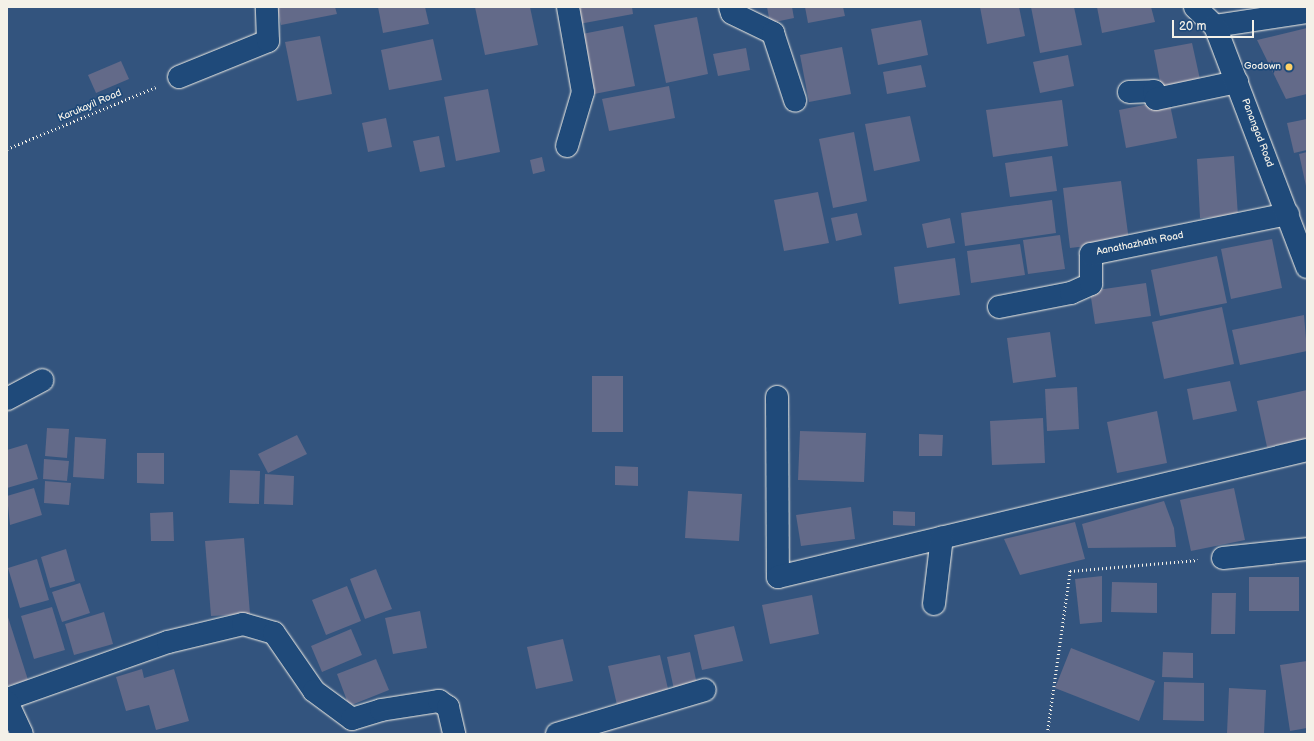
<!DOCTYPE html>
<html>
<head>
<meta charset="utf-8">
<style>
	body { margin:0 }
	#map { position:relative; width:1314px; height:741px; overflow:hidden; background:#33547e; font-family:"Balsamiq Sans",sans-serif }
	div>[style] { position:absolute }
	.building>* { inset:0; background:#636a89 }
	.path>* { height:2.5px; margin-top:-1.25px; transform-origin:0; background:repeating-linear-gradient(90deg,#f4f1e8 0 1px,transparent 0 4px) }
	.roads { filter:drop-shadow(0 0 1px #f4f1e8) drop-shadow(0 0 1px #f4f1e8) }
	.minor>* { height:22px; margin:-11px; padding:0 11px; transform-origin:11px; border-radius:11px; background:#1f4a7a }
	.major>* { height:22px; margin:-11px; padding:0 11px; transform-origin:11px; border-radius:11px; background:#1f4a7a }
	.dots>* { width:11px; height:11px; translate:-50% -50%; box-sizing:border-box; border:2px solid #1f4a7a; border-radius:50% }
	span { translate:-50% -50%; white-space:nowrap; text-align:center; line-height:1.15; -webkit-text-stroke:3.5px #1f4a7a; paint-order:stroke }
	.poi-label { font-size:10px; color:#f4f1e8 }
	.right { translate:-100% -50%; text-align:right }
	.street-label { font-size:10px; color:#f4f1e8 }
	.frame { position:absolute; inset:0; border:8px solid #f4f1e8; pointer-events:none }
	.scale { position:absolute; left:1172px; top:20px; width:82px; height:18px; box-sizing:border-box; border:2px solid #f4f1e8; border-top:0; padding-left:5px; font-size:12px; line-height:14px; white-space:nowrap; color:#f4f1e8; -webkit-text-stroke:3px #1f4a7a; paint-order:stroke }
</style>
</head>
<body>
<div id="map">
	<div class="building">
		<i style="clip-path:polygon(277px 7px,335px 7px,337px 14px,281px 25px)"></i>
		<i style="clip-path:polygon(378px 7px,425px 7px,429px 24px,383px 33px)"></i>
		<i style="clip-path:polygon(475px 7px,530px 7px,538px 45px,485px 55px)"></i>
		<i style="clip-path:polygon(576px 7px,632px 7px,633px 14px,579px 24px)"></i>
		<i style="clip-path:polygon(767px 7px,792px 7px,794px 18px,770px 23px)"></i>
		<i style="clip-path:polygon(805px 7px,843px 7px,845px 16px,808px 23px)"></i>
		<i style="clip-path:polygon(980px 7px,1019px 7px,1025px 36px,987px 44px)"></i>
		<i style="clip-path:polygon(1031px 7px,1074px 7px,1082px 45px,1040px 53px)"></i>
		<i style="clip-path:polygon(1097px 7px,1151px 7px,1155px 22px,1102px 33px)"></i>
		<i style="clip-path:polygon(697px 17px,708px 74px,666px 83px,654px 25px)"></i>
		<i style="clip-path:polygon(921px 20px,928px 55px,878px 65px,871px 29px)"></i>
		<i style="clip-path:polygon(623px 26px,635px 86px,589px 95px,577px 35px)"></i>
		<i style="clip-path:polygon(1307px 28px,1307px 94px,1286px 99px,1257px 40px)"></i>
		<i style="clip-path:polygon(320px 36px,332px 94px,297px 101px,285px 42px)"></i>
		<i style="clip-path:polygon(433px 39px,442px 80px,389px 90px,381px 50px)"></i>
		<i style="clip-path:polygon(1192px 43px,1201px 84px,1162px 92px,1154px 50px)"></i>
		<i style="clip-path:polygon(842px 47px,851px 94px,809px 102px,800px 55px)"></i>
		<i style="clip-path:polygon(746px 48px,750px 70px,718px 76px,713px 54px)"></i>
		<i style="clip-path:polygon(1068px 55px,1074px 86px,1040px 93px,1033px 62px)"></i>
		<i style="clip-path:polygon(121px 61px,129px 79px,96px 93px,88px 75px)"></i>
		<i style="clip-path:polygon(921px 65px,926px 87px,887px 94px,883px 72px)"></i>
		<i style="clip-path:polygon(669px 86px,675px 118px,609px 131px,602px 99px)"></i>
		<i style="clip-path:polygon(488px 89px,500px 152px,456px 161px,444px 97px)"></i>
		<i style="clip-path:polygon(1062px 100px,1068px 146px,993px 157px,986px 110px)"></i>
		<i style="clip-path:polygon(1169px 100px,1177px 138px,1126px 148px,1119px 110px)"></i>
		<i style="clip-path:polygon(910px 116px,920px 161px,874px 171px,865px 124px)"></i>
		<i style="clip-path:polygon(386px 118px,392px 147px,368px 152px,362px 123px)"></i>
		<i style="clip-path:polygon(1307px 119px,1307px 150px,1294px 153px,1287px 123px)"></i>
		<i style="clip-path:polygon(854px 132px,867px 201px,833px 208px,819px 139px)"></i>
		<i style="clip-path:polygon(439px 136px,445px 167px,420px 172px,413px 141px)"></i>
		<i style="clip-path:polygon(1307px 152px,1307px 186px,1306px 186px,1299px 154px)"></i>
		<i style="clip-path:polygon(1052px 156px,1057px 191px,1010px 197px,1005px 163px)"></i>
		<i style="clip-path:polygon(1234px 156px,1238px 216px,1200px 218px,1197px 159px)"></i>
		<i style="clip-path:polygon(542px 157px,545px 171px,533px 174px,530px 160px)"></i>
		<i style="clip-path:polygon(1121px 181px,1129px 241px,1070px 248px,1063px 188px)"></i>
		<i style="clip-path:polygon(818px 192px,829px 243px,784px 251px,774px 200px)"></i>
		<i style="clip-path:polygon(1052px 200px,1056px 233px,965px 246px,961px 213px)"></i>
		<i style="clip-path:polygon(857px 213px,862px 235px,836px 241px,831px 218px)"></i>
		<i style="clip-path:polygon(950px 218px,955px 243px,927px 248px,922px 224px)"></i>
		<i style="clip-path:polygon(1060px 235px,1065px 269px,1028px 274px,1023px 240px)"></i>
		<i style="clip-path:polygon(1272px 239px,1282px 288px,1231px 299px,1221px 249px)"></i>
		<i style="clip-path:polygon(1020px 244px,1025px 275px,971px 283px,967px 251px)"></i>
		<i style="clip-path:polygon(1217px 256px,1227px 303px,1160px 316px,1151px 270px)"></i>
		<i style="clip-path:polygon(955px 258px,960px 295px,899px 304px,894px 267px)"></i>
		<i style="clip-path:polygon(1146px 283px,1151px 316px,1095px 324px,1090px 291px)"></i>
		<i style="clip-path:polygon(1222px 307px,1234px 364px,1164px 379px,1152px 322px)"></i>
		<i style="clip-path:polygon(1304px 315px,1307px 351px,1240px 365px,1232px 330px)"></i>
		<i style="clip-path:polygon(1050px 332px,1056px 377px,1013px 383px,1007px 338px)"></i>
		<i style="clip-path:polygon(592px 376px,623px 376px,623px 432px,592px 432px)"></i>
		<i style="clip-path:polygon(1230px 381px,1237px 411px,1193px 420px,1187px 389px)"></i>
		<i style="clip-path:polygon(1077px 387px,1079px 429px,1047px 431px,1045px 389px)"></i>
		<i style="clip-path:polygon(1307px 390px,1307px 439px,1267px 447px,1257px 401px)"></i>
		<i style="clip-path:polygon(1157px 411px,1167px 463px,1117px 473px,1107px 422px)"></i>
		<i style="clip-path:polygon(1043px 418px,1045px 463px,992px 465px,990px 421px)"></i>
		<i style="clip-path:polygon(47px 428px,69px 429px,67px 458px,45px 456px)"></i>
		<i style="clip-path:polygon(800px 431px,866px 433px,864px 482px,798px 480px)"></i>
		<i style="clip-path:polygon(919px 434px,943px 435px,942px 456px,919px 456px)"></i>
		<i style="clip-path:polygon(297px 435px,307px 454px,268px 473px,258px 454px)"></i>
		<i style="clip-path:polygon(75px 437px,106px 439px,104px 479px,73px 477px)"></i>
		<i style="clip-path:polygon(27px 444px,38px 479px,7px 488px,7px 450px)"></i>
		<i style="clip-path:polygon(137px 453px,164px 453px,164px 484px,137px 483px)"></i>
		<i style="clip-path:polygon(44px 459px,69px 461px,67px 481px,43px 479px)"></i>
		<i style="clip-path:polygon(615px 466px,638px 467px,638px 486px,615px 485px)"></i>
		<i style="clip-path:polygon(230px 470px,260px 471px,259px 504px,229px 503px)"></i>
		<i style="clip-path:polygon(265px 474px,294px 476px,293px 505px,264px 504px)"></i>
		<i style="clip-path:polygon(45px 481px,71px 483px,69px 505px,44px 503px)"></i>
		<i style="clip-path:polygon(34px 488px,42px 515px,10px 525px,7px 496px)"></i>
		<i style="clip-path:polygon(1234px 488px,1245px 540px,1191px 551px,1180px 500px)"></i>
		<i style="clip-path:polygon(688px 491px,742px 494px,739px 541px,685px 538px)"></i>
		<i style="clip-path:polygon(1164px 501px,1174px 528px,1176px 547px,1088px 548px,1082px 524px)"></i>
		<i style="clip-path:polygon(851px 507px,855px 539px,801px 546px,796px 515px)"></i>
		<i style="clip-path:polygon(893px 511px,915px 512px,915px 526px,893px 525px)"></i>
		<i style="clip-path:polygon(173px 512px,174px 541px,151px 541px,150px 513px)"></i>
		<i style="clip-path:polygon(1075px 522px,1085px 559px,1020px 575px,1004px 539px)"></i>
		<i style="clip-path:polygon(244px 538px,250px 614px,211px 616px,205px 541px)"></i>
		<i style="clip-path:polygon(66px 549px,75px 581px,50px 588px,41px 557px)"></i>
		<i style="clip-path:polygon(37px 559px,49px 600px,20px 608px,8px 568px)"></i>
		<i style="clip-path:polygon(376px 569px,392px 609px,365px 619px,350px 579px)"></i>
		<i style="clip-path:polygon(1102px 576px,1102px 622px,1080px 624px,1075px 579px)"></i>
		<i style="clip-path:polygon(1249px 577px,1299px 577px,1299px 611px,1249px 611px)"></i>
		<i style="clip-path:polygon(1112px 582px,1157px 583px,1157px 613px,1111px 612px)"></i>
		<i style="clip-path:polygon(80px 583px,90px 613px,62px 622px,52px 592px)"></i>
		<i style="clip-path:polygon(347px 586px,361px 621px,326px 635px,312px 600px)"></i>
		<i style="clip-path:polygon(1212px 593px,1236px 593px,1235px 634px,1211px 634px)"></i>
		<i style="clip-path:polygon(812px 595px,819px 634px,770px 644px,762px 605px)"></i>
		<i style="clip-path:polygon(52px 607px,65px 650px,34px 659px,21px 616px)"></i>
		<i style="clip-path:polygon(420px 611px,427px 648px,393px 654px,385px 618px)"></i>
		<i style="clip-path:polygon(104px 612px,113px 644px,74px 655px,65px 624px)"></i>
		<i style="clip-path:polygon(7px 614px,28px 680px,7px 686px)"></i>
		<i style="clip-path:polygon(734px 626px,743px 661px,702px 670px,694px 635px)"></i>
		<i style="clip-path:polygon(351px 629px,362px 655px,322px 672px,311px 646px)"></i>
		<i style="clip-path:polygon(563px 639px,573px 681px,536px 689px,527px 647px)"></i>
		<i style="clip-path:polygon(1071px 648px,1155px 681px,1139px 721px,1055px 688px)"></i>
		<i style="clip-path:polygon(690px 652px,698px 689px,675px 694px,667px 657px)"></i>
		<i style="clip-path:polygon(1163px 652px,1193px 653px,1193px 678px,1162px 677px)"></i>
		<i style="clip-path:polygon(660px 655px,669px 693px,617px 705px,608px 666px)"></i>
		<i style="clip-path:polygon(376px 659px,389px 690px,349px 706px,337px 674px)"></i>
		<i style="clip-path:polygon(1307px 661px,1307px 728px,1290px 731px,1280px 665px)"></i>
		<i style="clip-path:polygon(142px 669px,144px 678px,174px 669px,189px 721px,156px 730px,149px 705px,126px 711px,116px 677px)"></i>
		<i style="clip-path:polygon(1164px 682px,1204px 683px,1204px 721px,1163px 720px)"></i>
		<i style="clip-path:polygon(1229px 688px,1266px 690px,1264px 734px,1227px 733px)"></i>
	</div>
	<div class="path">
		<i style="left:7px;top:149px;width:161px;rotate:-22.6deg"></i>
		<i style="left:1047px;top:734px;width:165px;rotate:-82deg"></i>
		<i style="left:1070px;top:571px;width:128px;rotate:-4.9deg"></i>
	</div>
	<div class="roads">
		<div class="minor">
			<i style="left:730px;top:7px;width:6px;rotate:72deg"></i>
			<i style="left:732px;top:13px;width:46px;rotate:26deg"></i>
			<i style="left:773px;top:33px;width:71px;rotate:71.8deg"></i>
			<i style="left:1215px;top:26px;width:93px;rotate:-8.7deg"></i>
			<i style="left:179px;top:77px;width:96px;rotate:-22deg"></i>
			<i style="left:268px;top:41px;width:34px;rotate:-92deg"></i>
			<i style="left:1129px;top:92px;width:25px;rotate:-2deg"></i>
			<i style="left:1154px;top:91px;width:8px;rotate:76deg"></i>
			<i style="left:1156px;top:99px;width:83px;rotate:-11.9deg"></i>
			<i style="left:567px;top:146px;width:56px;rotate:-73.5deg"></i>
			<i style="left:583px;top:92px;width:86px;rotate:-100deg"></i>
			<i style="left:999px;top:307px;width:73px;rotate:-11deg"></i>
			<i style="left:1071px;top:293px;width:22px;rotate:-24deg"></i>
			<i style="left:1091px;top:284px;width:30px;rotate:-90deg"></i>
			<i style="left:1091px;top:254px;width:201px;rotate:-11.5deg"></i>
			<i style="left:777px;top:397px;width:180px;rotate:89.7deg"></i>
			<i style="left:778px;top:577px;width:544px;rotate:-13.5deg"></i>
			<i style="left:7px;top:399px;width:40px;rotate:-28deg"></i>
			<i style="left:1223px;top:558px;width:84px;rotate:-6.1deg"></i>
			<i style="left:934px;top:604px;width:67px;rotate:-83.2deg"></i>
			<i style="left:7px;top:699px;width:171px;rotate:-19.5deg"></i>
			<i style="left:168px;top:642px;width:77px;rotate:-13.5deg"></i>
			<i style="left:243px;top:624px;width:32px;rotate:16deg"></i>
			<i style="left:274px;top:633px;width:70px;rotate:55.4deg"></i>
			<i style="left:314px;top:691px;width:47px;rotate:36.4deg"></i>
			<i style="left:352px;top:719px;width:30px;rotate:-17deg"></i>
			<i style="left:381px;top:710px;width:59px;rotate:-8.8deg"></i>
			<i style="left:439px;top:701px;width:11px;rotate:34deg"></i>
			<i style="left:448px;top:707px;width:28px;rotate:77deg"></i>
			<i style="left:7px;top:702px;width:35px;rotate:65deg"></i>
			<i style="left:557px;top:734px;width:154px;rotate:-16.6deg"></i>
		</div>
		<div class="major">
			<i style="left:1195px;top:7px;width:28px;rotate:44deg"></i>
			<i style="left:1215px;top:26px;width:258px;rotate:69.1deg"></i>
		</div>
	</div>
	<div class="dots">
		<i style="left:1289px;top:67px;background:#ffd166"></i>
	</div>
	<div class="poi-label">
		<span class="right" style="left:1281px;top:67px">Godown</span>
	</div>
	<div class="street-label">
		<span style="left:90px;top:106px;rotate:-23deg">Karukayil Road</span>
		<span style="left:1257px;top:133px;rotate:69deg">Panangad Road</span>
		<span style="left:1140px;top:244px;rotate:-11deg">Aanathazhath Road</span>
	</div>
	<div class="frame"></div>
	<div class="scale">20 m</div>
</div>
</body>
</html>
